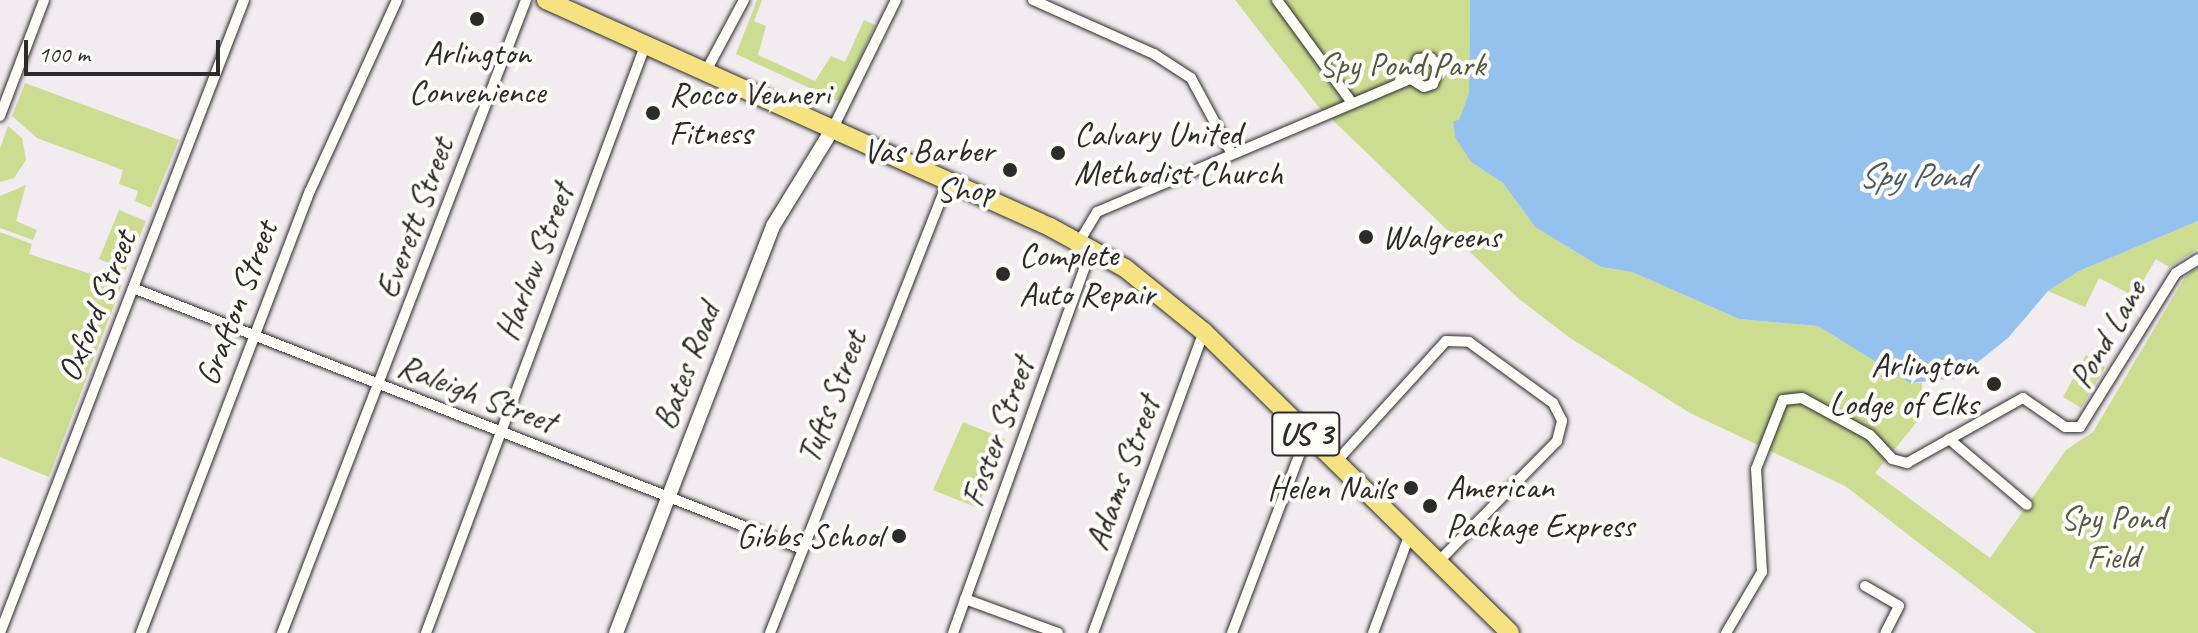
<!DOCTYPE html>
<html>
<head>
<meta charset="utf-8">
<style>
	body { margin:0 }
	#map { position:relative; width:2198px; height:633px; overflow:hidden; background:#f2ebf0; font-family:Caveat,sans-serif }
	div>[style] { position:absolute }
	.green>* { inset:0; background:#ccdd92 }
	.water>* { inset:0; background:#94c1ee }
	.roads { filter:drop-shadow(0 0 2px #2b2b2b) drop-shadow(0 0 2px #2b2b2b) }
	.street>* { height:10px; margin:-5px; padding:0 5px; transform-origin:5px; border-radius:5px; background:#fdfcf7 }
	.secondary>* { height:14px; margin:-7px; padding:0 7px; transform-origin:7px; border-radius:7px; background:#fdfcf7 }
	.highway>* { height:18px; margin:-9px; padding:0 9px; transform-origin:9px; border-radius:9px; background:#f6e281 }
	.dots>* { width:22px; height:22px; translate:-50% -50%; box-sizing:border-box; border:4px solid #fdfcf7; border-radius:50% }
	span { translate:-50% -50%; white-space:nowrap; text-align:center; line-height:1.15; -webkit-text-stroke:8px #fdfcf7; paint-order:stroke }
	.shield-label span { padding:2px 6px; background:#fdfcf7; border:2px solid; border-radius:6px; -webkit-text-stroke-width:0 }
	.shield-label { font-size:32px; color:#2b2b2b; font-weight:700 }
	.poi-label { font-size:34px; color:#2b2b2b }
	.left { translate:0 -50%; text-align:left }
	.right { translate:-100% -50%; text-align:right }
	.park-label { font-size:34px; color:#535845 }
	.street-label { font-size:34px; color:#2b2b2b }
	.water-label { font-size:36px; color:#4a5866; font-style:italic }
	.scale { position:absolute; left:24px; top:40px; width:196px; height:36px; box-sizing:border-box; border:4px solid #2b2b2b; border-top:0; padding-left:10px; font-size:24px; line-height:28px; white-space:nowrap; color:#2b2b2b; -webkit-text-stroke:6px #fdfcf7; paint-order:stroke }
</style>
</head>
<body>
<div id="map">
	<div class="green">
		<i style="clip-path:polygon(757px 0,762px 0,754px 21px,766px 26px,758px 55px,815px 81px,831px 56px,845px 62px,864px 20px,875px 25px,840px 102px,736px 54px)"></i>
		<i style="clip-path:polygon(1235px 0,1470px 0,1469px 93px,1459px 121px,1453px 122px,1471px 162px,1503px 183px,1535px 227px,1601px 267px,1632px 272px,1739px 319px,1818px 326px,1910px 383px,1922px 383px,1921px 417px,1875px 473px,1990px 558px,2066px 450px,2093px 432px,2185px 277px,2198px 267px,2198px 633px,2036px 633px,1845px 486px,1690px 413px,1570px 338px,1519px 299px,1317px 105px)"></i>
		<i style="clip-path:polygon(25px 83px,179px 140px,151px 208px,135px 201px,138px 191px,119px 184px,123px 170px,37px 138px,12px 116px)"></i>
		<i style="clip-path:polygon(8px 126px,22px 138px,26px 160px,14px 178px,0 182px,0 148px)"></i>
		<i style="clip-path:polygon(26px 185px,16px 221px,37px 230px,33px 240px,0 228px,0 196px)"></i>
		<i style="clip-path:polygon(119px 210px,146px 221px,126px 270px,99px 259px)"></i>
		<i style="clip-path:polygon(2198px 221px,2198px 249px,2169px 267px,2156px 259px,2134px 296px,2099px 278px,2085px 307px,2048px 291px,2079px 271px)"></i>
		<i style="clip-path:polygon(0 232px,32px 244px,29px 254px,122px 284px,49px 477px,0 457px)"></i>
		<i style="clip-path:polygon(2086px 355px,2105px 367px,2081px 408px,2063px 397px)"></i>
		<i style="clip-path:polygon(963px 422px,1005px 439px,978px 508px,933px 490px)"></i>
	</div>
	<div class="water">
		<i style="clip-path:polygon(1470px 0,2198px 0,2198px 221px,2079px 271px,2048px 291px,2008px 338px,1958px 378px,1910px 383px,1818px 326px,1739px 319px,1632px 272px,1601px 267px,1535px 227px,1503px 183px,1471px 162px,1455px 137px,1453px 121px,1459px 120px,1469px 93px)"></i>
	</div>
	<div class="roads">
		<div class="street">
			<i style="left:1033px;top:0;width:133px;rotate:24.1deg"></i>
			<i style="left:1154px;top:54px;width:44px;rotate:33deg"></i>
			<i style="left:1191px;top:78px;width:86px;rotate:61.7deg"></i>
			<i style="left:1277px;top:0;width:127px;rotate:53.9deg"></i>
			<i style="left:705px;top:73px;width:83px;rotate:-61.9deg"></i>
			<i style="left:0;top:116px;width:124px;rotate:-69.2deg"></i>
			<i style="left:832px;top:130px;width:145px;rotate:-63.8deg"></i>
			<i style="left:1079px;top:242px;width:35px;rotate:-59deg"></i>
			<i style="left:1097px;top:212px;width:341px;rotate:-23deg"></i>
			<i style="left:1411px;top:79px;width:15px;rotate:32deg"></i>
			<i style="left:1424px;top:87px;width:9px;rotate:-18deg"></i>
			<i style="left:1433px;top:84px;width:18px;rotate:-71deg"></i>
			<i style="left:1439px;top:67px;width:12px;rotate:-132deg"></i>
			<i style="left:1431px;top:58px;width:13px;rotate:176deg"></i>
			<i style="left:1418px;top:59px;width:21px;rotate:109deg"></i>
			<i style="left:133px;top:288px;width:718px;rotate:21.31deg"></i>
			<i style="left:1949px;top:439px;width:102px;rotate:40.2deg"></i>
			<i style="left:1335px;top:463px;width:165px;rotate:-47.7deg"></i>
			<i style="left:1446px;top:341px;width:23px;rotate:2deg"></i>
			<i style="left:1469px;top:342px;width:104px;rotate:36deg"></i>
			<i style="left:1553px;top:403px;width:20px;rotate:63deg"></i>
			<i style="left:1562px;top:421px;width:21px;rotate:104deg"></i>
			<i style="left:1557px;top:441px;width:171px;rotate:134.5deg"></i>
			<i style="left:1865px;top:586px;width:39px;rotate:30deg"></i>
			<i style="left:1899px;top:606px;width:30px;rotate:117deg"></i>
			<i style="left:965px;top:599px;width:99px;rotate:20.1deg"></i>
			<i style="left:0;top:633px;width:678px;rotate:-68.92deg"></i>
			<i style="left:141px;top:633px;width:473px;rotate:-69.1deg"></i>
			<i style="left:310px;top:191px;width:210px;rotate:-65.5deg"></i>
			<i style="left:282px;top:633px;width:678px;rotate:-68.92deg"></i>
			<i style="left:426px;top:633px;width:627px;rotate:-69.54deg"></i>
			<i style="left:770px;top:633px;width:485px;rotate:-68.5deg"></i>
			<i style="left:953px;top:633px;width:408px;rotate:-70.2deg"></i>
			<i style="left:1093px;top:633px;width:321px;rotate:-69.8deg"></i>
			<i style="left:1232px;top:633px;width:212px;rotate:-69.3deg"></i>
			<i style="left:1373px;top:633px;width:103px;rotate:-69.6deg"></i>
			<i style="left:1726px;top:633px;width:71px;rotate:-59.5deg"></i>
			<i style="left:1762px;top:572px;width:103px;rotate:-93.3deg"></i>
			<i style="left:1756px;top:469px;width:74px;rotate:-68.6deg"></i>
			<i style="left:1783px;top:400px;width:19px;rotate:-6deg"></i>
			<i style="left:1802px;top:398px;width:77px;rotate:28.6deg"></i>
			<i style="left:1870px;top:435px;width:33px;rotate:47deg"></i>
			<i style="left:1892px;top:459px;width:16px;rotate:15deg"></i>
			<i style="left:1907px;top:463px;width:133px;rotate:-29.3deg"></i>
			<i style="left:2023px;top:398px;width:51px;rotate:34.6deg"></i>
			<i style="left:2065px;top:427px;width:15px"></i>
			<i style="left:2080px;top:427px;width:181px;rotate:-58.1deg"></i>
			<i style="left:2176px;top:273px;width:26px;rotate:-32deg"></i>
		</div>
		<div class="secondary">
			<i style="left:616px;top:633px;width:436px;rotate:-68.9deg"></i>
			<i style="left:773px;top:226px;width:113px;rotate:-58.4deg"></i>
		</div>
		<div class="highway">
			<i style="left:546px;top:0;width:553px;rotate:24.25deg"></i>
			<i style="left:1050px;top:227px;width:85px;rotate:28.7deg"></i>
			<i style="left:1125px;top:268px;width:102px;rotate:39deg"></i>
			<i style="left:1204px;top:332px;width:429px;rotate:44.5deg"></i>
		</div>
	</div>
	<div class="dots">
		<i style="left:477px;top:19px;background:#2b2b2b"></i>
		<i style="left:653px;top:113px;background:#2b2b2b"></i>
		<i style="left:1058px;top:153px;background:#2b2b2b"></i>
		<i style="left:1010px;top:170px;background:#2b2b2b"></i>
		<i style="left:1366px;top:237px;background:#2b2b2b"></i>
		<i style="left:1003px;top:274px;background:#2b2b2b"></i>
		<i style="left:1994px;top:384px;background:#2b2b2b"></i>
		<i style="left:1411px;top:488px;background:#2b2b2b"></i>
		<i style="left:1430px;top:506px;background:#2b2b2b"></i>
		<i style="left:899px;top:536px;background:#2b2b2b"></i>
	</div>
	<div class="shield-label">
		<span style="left:1306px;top:434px">US 3</span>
	</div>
	<div class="poi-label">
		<span style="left:477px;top:72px">Arlington<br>Convenience</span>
		<span class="left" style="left:669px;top:113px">Rocco Venneri<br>Fitness</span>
		<span class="left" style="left:1074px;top:153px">Calvary United<br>Methodist Church</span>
		<span class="right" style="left:994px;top:170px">Vas Barber<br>Shop</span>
		<span class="left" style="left:1382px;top:237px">Walgreens</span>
		<span class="left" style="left:1019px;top:274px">Complete<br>Auto Repair</span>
		<span class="right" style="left:1978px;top:384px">Arlington<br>Lodge of Elks</span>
		<span class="left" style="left:1446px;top:506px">American<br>Package Express</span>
		<span class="right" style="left:1395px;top:488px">Helen Nails</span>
		<span class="right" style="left:883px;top:536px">Gibbs School</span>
	</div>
	<div class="park-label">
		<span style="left:1402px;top:65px">Spy Pond Park</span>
		<span style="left:2113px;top:537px">Spy Pond<br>Field</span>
	</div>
	<div class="street-label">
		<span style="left:414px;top:218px;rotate:-70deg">Everett Street</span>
		<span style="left:534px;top:262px;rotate:-69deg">Harlow Street</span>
		<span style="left:236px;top:303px;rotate:-69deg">Grafton Street</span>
		<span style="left:96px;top:306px;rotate:-68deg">Oxford Street</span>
		<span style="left:2107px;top:334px;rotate:-60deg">Pond Lane</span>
		<span style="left:686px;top:366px;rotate:-69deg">Bates Road</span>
		<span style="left:477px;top:393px;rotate:21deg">Raleigh Street</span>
		<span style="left:831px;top:397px;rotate:-69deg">Tufts Street</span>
		<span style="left:997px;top:432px;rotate:-70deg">Foster Street</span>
		<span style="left:1122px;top:473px;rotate:-70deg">Adams Street</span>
	</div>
	<div class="water-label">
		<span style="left:1914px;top:176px">Spy Pond</span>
	</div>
	<div class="scale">100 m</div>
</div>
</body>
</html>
